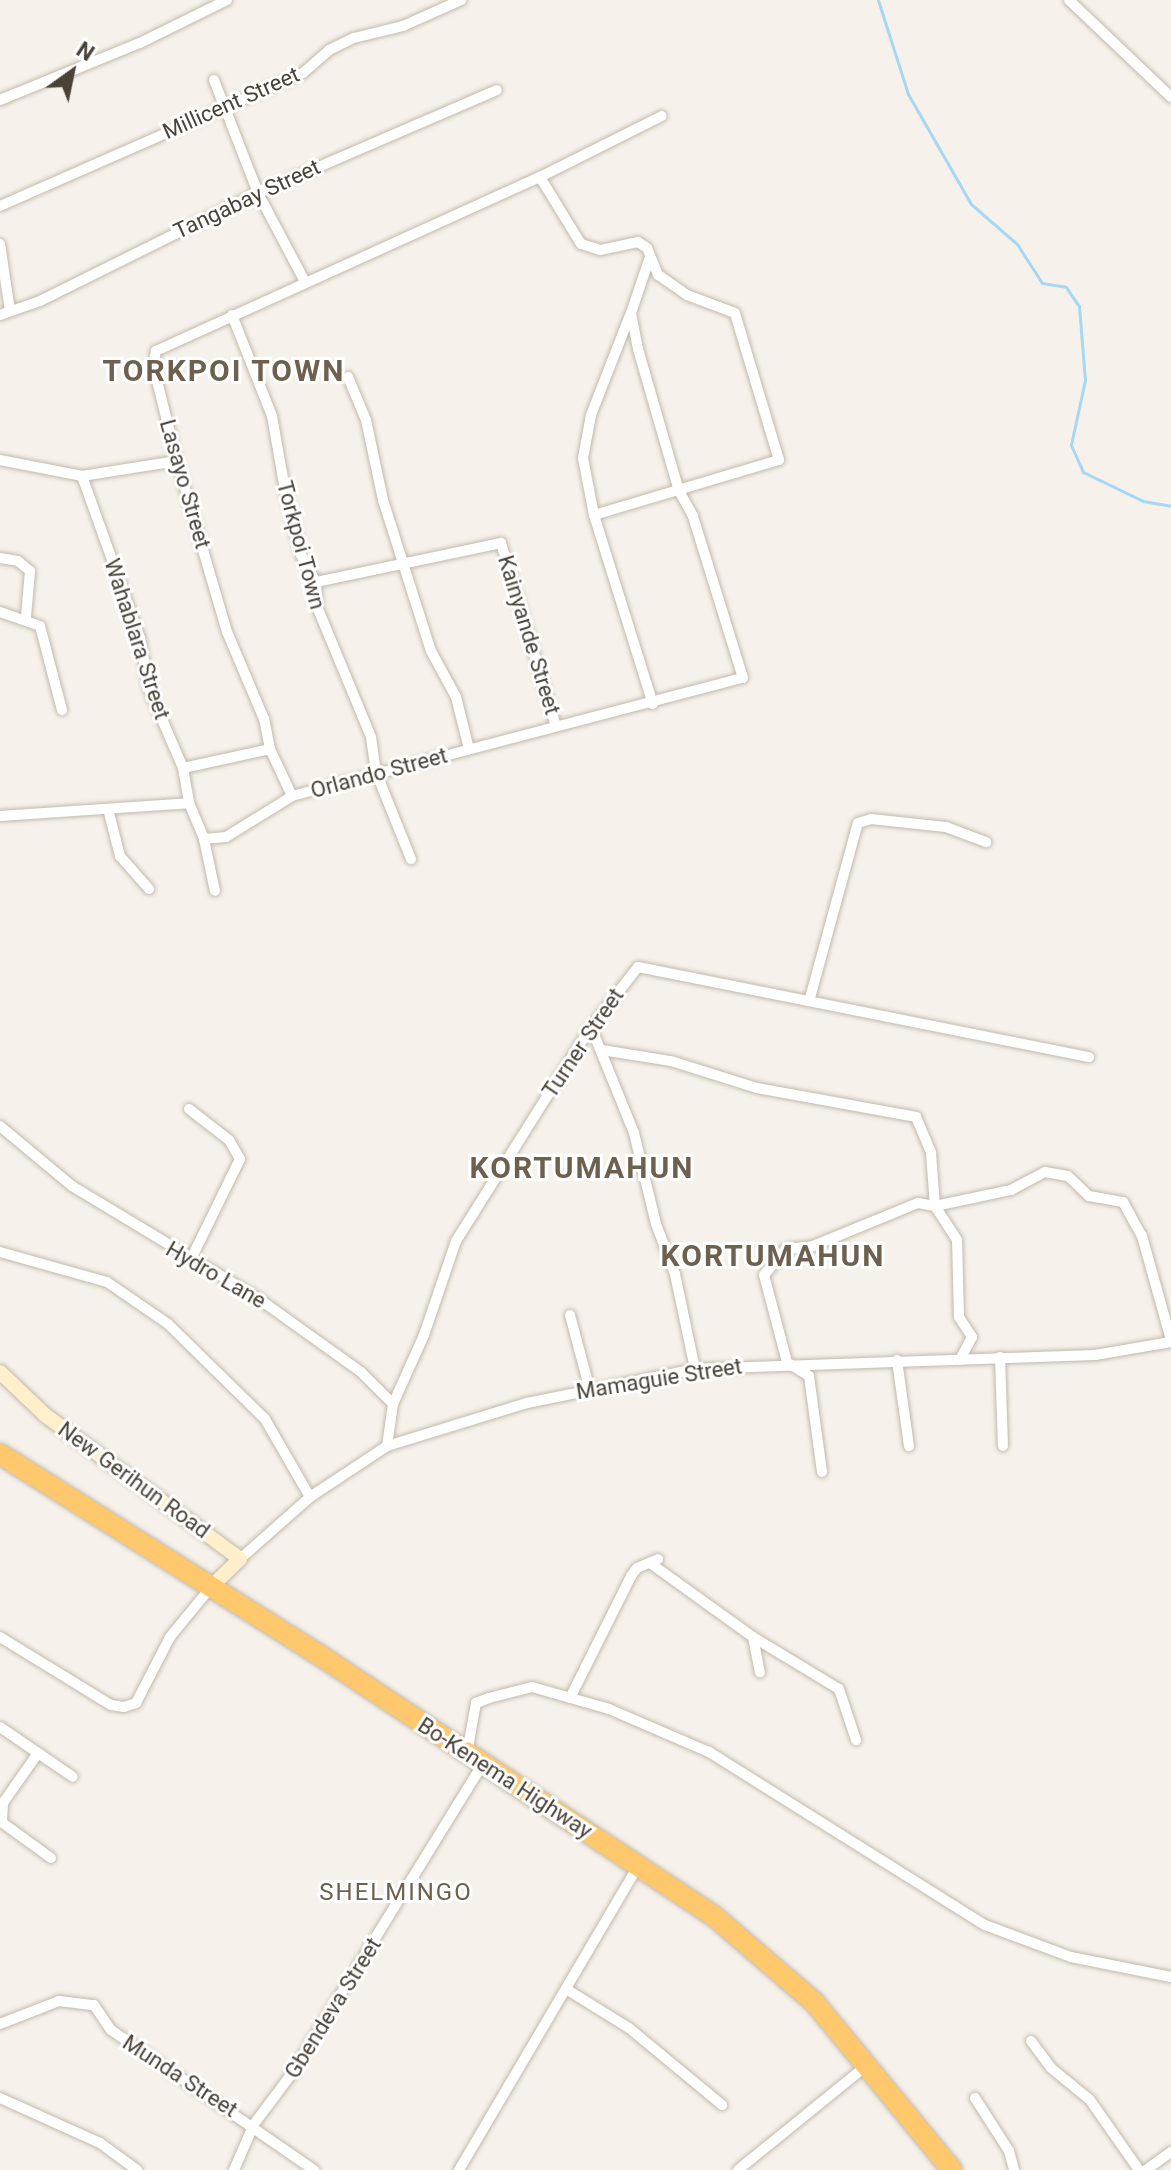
<!DOCTYPE html>
<html>
<head>
<meta charset="utf-8">
<style>
	body { margin:0 }
	#map { position:relative; width:1171px; height:2170px; overflow:hidden; background:#f6f2eb; font-family:Roboto,sans-serif }
	div>[style] { position:absolute }
	.stream>* { height:3px; margin:-1.5px; padding:0 1.5px; transform-origin:1.5px; border-radius:1.5px; background:#a6d7f3 }
	.roads { filter:drop-shadow(0 0 2px #c2b9ac) drop-shadow(0 0 2px #c2b9ac) }
	.street>* { height:10px; margin:-5px; padding:0 5px; transform-origin:5px; border-radius:5px; background:#fff }
	.secondary>* { height:14px; margin:-7px; padding:0 7px; transform-origin:7px; border-radius:7px; background:#fff0cb }
	.highway>* { height:20px; margin:-10px; padding:0 10px; transform-origin:10px; border-radius:10px; background:#ffc86c }
	span { translate:-50% -50%; white-space:nowrap; text-align:center; line-height:1.15; -webkit-text-stroke:6px #fff; paint-order:stroke }
	.street-label { font-size:22px; color:#4a4238 }
	.neighbourhood-label { font-size:24px; color:#6e604f; letter-spacing:2px }
	.district-label { font-size:30px; color:#6e604f; font-weight:700; letter-spacing:2px }
	.north { position:absolute; left:32px; top:32px; width:80px; height:80px; -webkit-text-stroke:6px #fff; paint-order:stroke; rotate:33deg; font-size:22px; font-weight:700; line-height:32px; text-align:center; color:#4a4238 }
	.north::after { content:''; display:block; margin:auto; width:28px; height:36px; background:#4a4238; clip-path:polygon(50% 0,100% 100%,50% 72%,0 100%) }
</style>
</head>
<body>
<div id="map">
	<div class="stream">
		<i style="left:878px;top:0;width:99px;rotate:72.3deg"></i>
		<i style="left:908px;top:94px;width:127px;rotate:60.2deg"></i>
		<i style="left:971px;top:204px;width:61px;rotate:41deg"></i>
		<i style="left:1017px;top:244px;width:46px;rotate:57.3deg"></i>
		<i style="left:1042px;top:283px;width:24px;rotate:9deg"></i>
		<i style="left:1066px;top:287px;width:23px;rotate:56deg"></i>
		<i style="left:1079px;top:306px;width:74px;rotate:85.4deg"></i>
		<i style="left:1085px;top:380px;width:66px;rotate:102.2deg"></i>
		<i style="left:1071px;top:445px;width:30px;rotate:66deg"></i>
		<i style="left:1083px;top:472px;width:67px;rotate:25.8deg"></i>
		<i style="left:1143px;top:501px;width:28px;rotate:10deg"></i>
	</div>
	<div class="roads">
		<div class="street">
			<i style="left:1069px;top:0;width:141px;rotate:43.6deg"></i>
			<i style="left:214px;top:80px;width:121px;rotate:68.7deg"></i>
			<i style="left:258px;top:193px;width:98px;rotate:62.1deg"></i>
			<i style="left:0;top:100px;width:151px;rotate:-22.2deg"></i>
			<i style="left:140px;top:43px;width:97px;rotate:-26.3deg"></i>
			<i style="left:0;top:206px;width:331px;rotate:-23.7deg"></i>
			<i style="left:303px;top:73px;width:35px;rotate:-41deg"></i>
			<i style="left:329px;top:50px;width:28px;rotate:-26deg"></i>
			<i style="left:354px;top:38px;width:50px;rotate:-13.8deg"></i>
			<i style="left:403px;top:26px;width:64px;rotate:-24.1deg"></i>
			<i style="left:0;top:244px;width:68px;rotate:81.5deg"></i>
			<i style="left:0;top:315px;width:42px;rotate:-19.3deg"></i>
			<i style="left:40px;top:301px;width:243px;rotate:-26.4deg"></i>
			<i style="left:258px;top:193px;width:260px;rotate:-23.3deg"></i>
			<i style="left:232px;top:315px;width:109px;rotate:68.4deg"></i>
			<i style="left:272px;top:416px;width:75px;rotate:80deg"></i>
			<i style="left:285px;top:490px;width:67px;rotate:76.2deg"></i>
			<i style="left:301px;top:555px;width:31px;rotate:61deg"></i>
			<i style="left:316px;top:582px;width:27px;rotate:86deg"></i>
			<i style="left:318px;top:609px;width:139px;rotate:67.5deg"></i>
			<i style="left:371px;top:737px;width:35px;rotate:82deg"></i>
			<i style="left:376px;top:772px;width:94px;rotate:68.1deg"></i>
			<i style="left:630px;top:315px;width:107px;rotate:111.3deg"></i>
			<i style="left:591px;top:415px;width:44px;rotate:100.5deg"></i>
			<i style="left:583px;top:458px;width:58px;rotate:79.1deg"></i>
			<i style="left:594px;top:515px;width:198px;rotate:72.7deg"></i>
			<i style="left:348px;top:377px;width:47px;rotate:67.3deg"></i>
			<i style="left:366px;top:420px;width:82px;rotate:78deg"></i>
			<i style="left:383px;top:500px;width:158px;rotate:72.4deg"></i>
			<i style="left:431px;top:651px;width:52px;rotate:61.5deg"></i>
			<i style="left:456px;top:697px;width:54px;rotate:76deg"></i>
			<i style="left:0;top:460px;width:84px;rotate:11deg"></i>
			<i style="left:82px;top:476px;width:96px;rotate:-9deg"></i>
			<i style="left:82px;top:476px;width:172px;rotate:70.3deg"></i>
			<i style="left:140px;top:638px;width:52px;rotate:80deg"></i>
			<i style="left:149px;top:689px;width:86px;rotate:66.7deg"></i>
			<i style="left:183px;top:768px;width:36px;rotate:80deg"></i>
			<i style="left:594px;top:515px;width:193px;rotate:-16.6deg"></i>
			<i style="left:779px;top:460px;width:153px;rotate:-106.7deg"></i>
			<i style="left:735px;top:313px;width:51px;rotate:-159.4deg"></i>
			<i style="left:687px;top:295px;width:35px;rotate:-145deg"></i>
			<i style="left:658px;top:275px;width:29px;rotate:-112deg"></i>
			<i style="left:647px;top:248px;width:11px;rotate:-146deg"></i>
			<i style="left:638px;top:242px;width:39px;rotate:168deg"></i>
			<i style="left:600px;top:250px;width:20px;rotate:-162deg"></i>
			<i style="left:581px;top:244px;width:79px;rotate:-121.5deg"></i>
			<i style="left:540px;top:177px;width:136px;rotate:-26.6deg"></i>
			<i style="left:0;top:558px;width:18px;rotate:9deg"></i>
			<i style="left:18px;top:561px;width:16px;rotate:40deg"></i>
			<i style="left:30px;top:571px;width:46px;rotate:95deg"></i>
			<i style="left:316px;top:582px;width:189px;rotate:-11.9deg"></i>
			<i style="left:501px;top:543px;width:191px;rotate:73.3deg"></i>
			<i style="left:0;top:612px;width:42px;rotate:19.3deg"></i>
			<i style="left:40px;top:626px;width:87px;rotate:75.3deg"></i>
			<i style="left:270px;top:749px;width:52px;rotate:64.9deg"></i>
			<i style="left:183px;top:768px;width:89px;rotate:-12.3deg"></i>
			<i style="left:270px;top:749px;width:31px;rotate:-101deg"></i>
			<i style="left:264px;top:719px;width:95px;rotate:-113deg"></i>
			<i style="left:227px;top:632px;width:178px;rotate:-106.3deg"></i>
			<i style="left:177px;top:461px;width:99px;rotate:-104deg"></i>
			<i style="left:153px;top:365px;width:14px;rotate:-78deg"></i>
			<i style="left:156px;top:351px;width:422px;rotate:-24.4deg"></i>
			<i style="left:108px;top:809px;width:49px;rotate:75.7deg"></i>
			<i style="left:120px;top:856px;width:44px;rotate:48.7deg"></i>
			<i style="left:0;top:816px;width:189px;rotate:-3.9deg"></i>
			<i style="left:189px;top:803px;width:39px;rotate:67deg"></i>
			<i style="left:204px;top:839px;width:22px;rotate:-5deg"></i>
			<i style="left:226px;top:837px;width:78px;rotate:-31.8deg"></i>
			<i style="left:292px;top:796px;width:466px;rotate:-14.7deg"></i>
			<i style="left:743px;top:678px;width:170px;rotate:-107.2deg"></i>
			<i style="left:693px;top:516px;width:29px;rotate:-119deg"></i>
			<i style="left:679px;top:491px;width:148px;rotate:-106.1deg"></i>
			<i style="left:638px;top:349px;width:37px;rotate:-101deg"></i>
			<i style="left:631px;top:313px;width:59px;rotate:-71.3deg"></i>
			<i style="left:204px;top:839px;width:53px;rotate:78.1deg"></i>
			<i style="left:810px;top:998px;width:181px;rotate:-74.7deg"></i>
			<i style="left:858px;top:823px;width:14px;rotate:-17deg"></i>
			<i style="left:871px;top:819px;width:75px;rotate:6.1deg"></i>
			<i style="left:946px;top:827px;width:43px;rotate:20.6deg"></i>
			<i style="left:591px;top:1027px;width:114px;rotate:67.9deg"></i>
			<i style="left:634px;top:1133px;width:94px;rotate:76.4deg"></i>
			<i style="left:656px;top:1224px;width:53px;rotate:69.2deg"></i>
			<i style="left:675px;top:1274px;width:97px;rotate:78.1deg"></i>
			<i style="left:602px;top:1050px;width:70px;rotate:9.1deg"></i>
			<i style="left:671px;top:1061px;width:90px;rotate:17.4deg"></i>
			<i style="left:757px;top:1088px;width:162px;rotate:10.3deg"></i>
			<i style="left:916px;top:1117px;width:39px;rotate:67deg"></i>
			<i style="left:931px;top:1153px;width:53px;rotate:85.7deg"></i>
			<i style="left:935px;top:1206px;width:40px;rotate:57.1deg"></i>
			<i style="left:957px;top:1240px;width:77px;rotate:88.5deg"></i>
			<i style="left:959px;top:1317px;width:24px;rotate:57deg"></i>
			<i style="left:972px;top:1337px;width:26px;rotate:118deg"></i>
			<i style="left:189px;top:1109px;width:51px;rotate:37.8deg"></i>
			<i style="left:229px;top:1140px;width:22px;rotate:60deg"></i>
			<i style="left:240px;top:1159px;width:111px;rotate:116.1deg"></i>
			<i style="left:0;top:1126px;width:94px;rotate:39.8deg"></i>
			<i style="left:72px;top:1186px;width:218px;rotate:31.1deg"></i>
			<i style="left:259px;top:1299px;width:125px;rotate:35.6deg"></i>
			<i style="left:361px;top:1372px;width:45px;rotate:45deg"></i>
			<i style="left:393px;top:1404px;width:42px;rotate:98.1deg"></i>
			<i style="left:0;top:1252px;width:111px;rotate:15.7deg"></i>
			<i style="left:107px;top:1282px;width:74px;rotate:34.5deg"></i>
			<i style="left:168px;top:1324px;width:136px;rotate:44.4deg"></i>
			<i style="left:265px;top:1419px;width:90px;rotate:60deg"></i>
			<i style="left:570px;top:1315px;width:78px;rotate:75.1deg"></i>
			<i style="left:1000px;top:1357px;width:89px;rotate:88.1deg"></i>
			<i style="left:897px;top:1360px;width:87px;rotate:82.1deg"></i>
			<i style="left:393px;top:1404px;width:76px;rotate:-65.8deg"></i>
			<i style="left:424px;top:1335px;width:99px;rotate:-71.2deg"></i>
			<i style="left:456px;top:1241px;width:253px;rotate:-57.8deg"></i>
			<i style="left:591px;top:1027px;width:76px;rotate:-51.9deg"></i>
			<i style="left:638px;top:967px;width:460px;rotate:11.3deg"></i>
			<i style="left:822px;top:1472px;width:97px;rotate:-97.7deg"></i>
			<i style="left:809px;top:1376px;width:26px;rotate:-148deg"></i>
			<i style="left:787px;top:1362px;width:90px;rotate:-104.8deg"></i>
			<i style="left:764px;top:1275px;width:34px;rotate:-50deg"></i>
			<i style="left:786px;top:1249px;width:27px;rotate:-6deg"></i>
			<i style="left:813px;top:1246px;width:113px;rotate:-22.3deg"></i>
			<i style="left:918px;top:1203px;width:17px;rotate:10deg"></i>
			<i style="left:935px;top:1206px;width:78px;rotate:-11.9deg"></i>
			<i style="left:1011px;top:1190px;width:38px;rotate:-28deg"></i>
			<i style="left:1045px;top:1172px;width:23px;rotate:10deg"></i>
			<i style="left:1068px;top:1176px;width:29px;rotate:44deg"></i>
			<i style="left:1089px;top:1196px;width:35px;rotate:10deg"></i>
			<i style="left:1123px;top:1202px;width:39px;rotate:61deg"></i>
			<i style="left:1142px;top:1236px;width:108px;rotate:74.4deg"></i>
			<i style="left:240px;top:1559px;width:94px;rotate:-41.5deg"></i>
			<i style="left:310px;top:1497px;width:92px;rotate:-33.5deg"></i>
			<i style="left:387px;top:1446px;width:146px;rotate:-17.1deg"></i>
			<i style="left:527px;top:1403px;width:171px;rotate:-11.4deg"></i>
			<i style="left:695px;top:1369px;width:400px;rotate:-2deg"></i>
			<i style="left:1095px;top:1355px;width:77px;rotate:-9.7deg"></i>
			<i style="left:650px;top:1563px;width:127px;rotate:35.7deg"></i>
			<i style="left:753px;top:1637px;width:36px;rotate:79deg"></i>
			<i style="left:0;top:1637px;width:130px;rotate:31.5deg"></i>
			<i style="left:111px;top:1705px;width:13px;rotate:9deg"></i>
			<i style="left:124px;top:1707px;width:13px;rotate:-18deg"></i>
			<i style="left:136px;top:1703px;width:74px;rotate:-62.7deg"></i>
			<i style="left:170px;top:1637px;width:65px;rotate:-50.6deg"></i>
			<i style="left:753px;top:1637px;width:100px;rotate:31.2deg"></i>
			<i style="left:839px;top:1689px;width:54px;rotate:71.6deg"></i>
			<i style="left:570px;top:1698px;width:136px;rotate:-63.4deg"></i>
			<i style="left:631px;top:1576px;width:10px;rotate:-53deg"></i>
			<i style="left:637px;top:1568px;width:23px;rotate:-23deg"></i>
			<i style="left:0;top:1727px;width:88px;rotate:34.4deg"></i>
			<i style="left:467px;top:1753px;width:51px;rotate:-79.8deg"></i>
			<i style="left:476px;top:1703px;width:14px;rotate:-21deg"></i>
			<i style="left:489px;top:1698px;width:44px;rotate:-14.3deg"></i>
			<i style="left:532px;top:1687px;width:80px;rotate:15.9deg"></i>
			<i style="left:609px;top:1709px;width:109px;rotate:23.3deg"></i>
			<i style="left:709px;top:1752px;width:326px;rotate:32.1deg"></i>
			<i style="left:985px;top:1925px;width:92px;rotate:20.4deg"></i>
			<i style="left:1071px;top:1957px;width:102px;rotate:11.3deg"></i>
			<i style="left:0;top:1821px;width:63px;rotate:36deg"></i>
			<i style="left:2px;top:1822px;width:19px;rotate:-87deg"></i>
			<i style="left:3px;top:1803px;width:61px;rotate:-55deg"></i>
			<i style="left:566px;top:1989px;width:74px;rotate:31.8deg"></i>
			<i style="left:629px;top:2028px;width:121px;rotate:39.6deg"></i>
			<i style="left:0;top:2024px;width:63px;rotate:-21.3deg"></i>
			<i style="left:59px;top:2001px;width:35px;rotate:7deg"></i>
			<i style="left:94px;top:2005px;width:30px;rotate:56deg"></i>
			<i style="left:111px;top:2030px;width:247px;rotate:34.6deg"></i>
			<i style="left:1031px;top:2041px;width:34px;rotate:53deg"></i>
			<i style="left:1051px;top:2068px;width:50px;rotate:39.4deg"></i>
			<i style="left:1090px;top:2100px;width:85px;rotate:55deg"></i>
			<i style="left:0;top:2098px;width:110px;rotate:24.2deg"></i>
			<i style="left:100px;top:2143px;width:46px;rotate:36.1deg"></i>
			<i style="left:975px;top:2098px;width:63px;rotate:57.3deg"></i>
			<i style="left:1009px;top:2151px;width:20px;rotate:75deg"></i>
			<i style="left:234px;top:2170px;width:50px;rotate:-66.5deg"></i>
			<i style="left:254px;top:2124px;width:60px;rotate:-53.1deg"></i>
			<i style="left:290px;top:2076px;width:367px;rotate:-58.3deg"></i>
			<i style="left:459px;top:2170px;width:354px;rotate:-59.5deg"></i>
			<i style="left:738px;top:2170px;width:166px;rotate:-39.1deg"></i>
			<i style="left:1146px;top:2170px;width:31px;rotate:-36deg"></i>
		</div>
		<div class="secondary">
			<i style="left:0;top:1372px;width:62px;rotate:43.7deg"></i>
			<i style="left:45px;top:1415px;width:242px;rotate:36.4deg"></i>
			<i style="left:240px;top:1559px;width:40px;rotate:136deg"></i>
		</div>
		<div class="highway">
			<i style="left:0;top:1454px;width:390px;rotate:32.2deg"></i>
			<i style="left:330px;top:1662px;width:460px;rotate:33.5deg"></i>
			<i style="left:714px;top:1916px;width:132px;rotate:40.7deg"></i>
			<i style="left:814px;top:2002px;width:217px;rotate:50.6deg"></i>
		</div>
	</div>
	<div class="street-label">
		<span style="left:231px;top:103px;rotate:-24deg">Millicent Street</span>
		<span style="left:247px;top:199px;rotate:-25deg">Tangabay Street</span>
		<span style="left:185px;top:484px;rotate:74deg">Lasayo Street</span>
		<span style="left:301px;top:545px;rotate:75deg">Torkpoi Town</span>
		<span style="left:529px;top:635px;rotate:73deg">Kainyande Street</span>
		<span style="left:137px;top:639px;rotate:72deg">Wahablara Street</span>
		<span style="left:379px;top:773px;rotate:-15deg">Orlando Street</span>
		<span style="left:583px;top:1043px;rotate:-56deg">Turner Street</span>
		<span style="left:216px;top:1275px;rotate:30deg">Hydro Lane</span>
		<span style="left:659px;top:1379px;rotate:-9deg">Mamaguie Street</span>
		<span style="left:134px;top:1480px;rotate:36deg">New Gerihun Road</span>
		<span style="left:505px;top:1778px;rotate:33deg">Bo-Kenema Highway</span>
		<span style="left:333px;top:2008px;rotate:-58deg">Gbendeva Street</span>
		<span style="left:180px;top:2076px;rotate:33deg">Munda Street</span>
	</div>
	<div class="neighbourhood-label">
		<span style="left:396px;top:1893px">SHELMINGO</span>
	</div>
	<div class="district-label">
		<span style="left:224px;top:371px">TORKPOI TOWN</span>
		<span style="left:582px;top:1168px">KORTUMAHUN</span>
		<span style="left:773px;top:1256px">KORTUMAHUN</span>
	</div>
	<div class="north">N</div>
</div>
</body>
</html>
